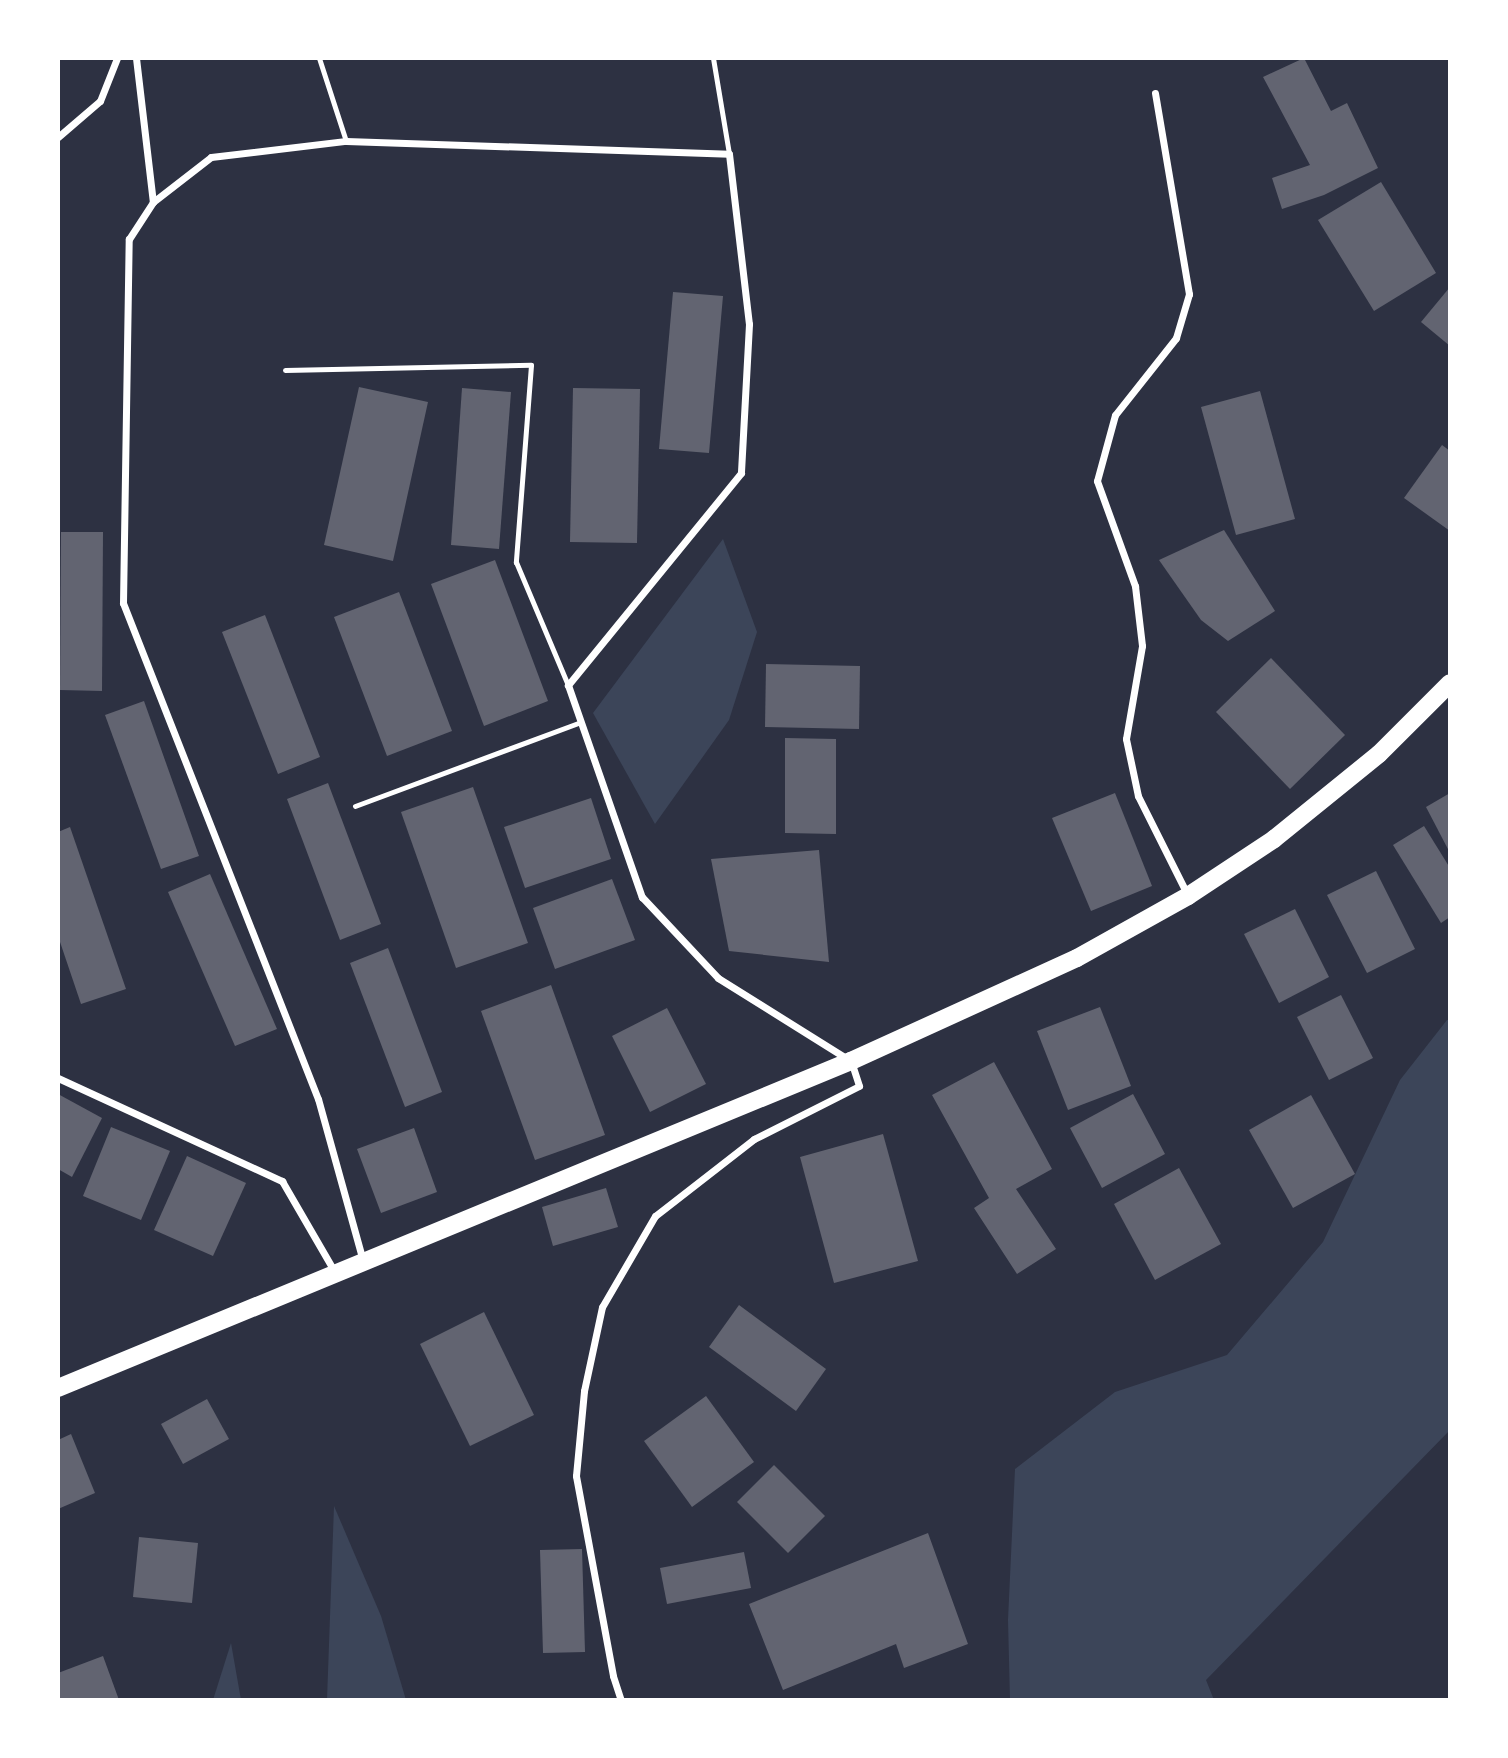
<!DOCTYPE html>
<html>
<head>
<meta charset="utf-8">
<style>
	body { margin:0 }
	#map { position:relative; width:1508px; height:1758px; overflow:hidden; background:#2d3142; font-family:Arial,sans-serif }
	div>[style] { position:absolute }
	.green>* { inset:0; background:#3c4559 }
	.building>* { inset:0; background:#626471 }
	.service>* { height:5px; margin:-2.5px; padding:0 2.5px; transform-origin:2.5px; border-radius:2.5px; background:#fff }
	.minor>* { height:7px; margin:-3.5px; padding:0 3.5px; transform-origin:3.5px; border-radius:3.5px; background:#fff }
	.primary>* { height:18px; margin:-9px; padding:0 9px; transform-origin:9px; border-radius:9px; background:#fff }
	span { translate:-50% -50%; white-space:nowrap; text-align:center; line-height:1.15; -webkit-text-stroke:6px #fff; paint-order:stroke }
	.frame { position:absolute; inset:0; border:60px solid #fff; pointer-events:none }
</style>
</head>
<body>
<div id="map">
	<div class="green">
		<i style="clip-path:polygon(723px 539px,757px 632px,729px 720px,655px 824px,593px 713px)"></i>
		<i style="clip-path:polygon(1447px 1020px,1450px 1020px,1450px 1430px,1206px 1680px,1214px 1700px,1010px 1700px,1008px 1620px,1015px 1469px,1115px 1392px,1227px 1355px,1323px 1242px,1400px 1080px)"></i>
		<i style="clip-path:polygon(334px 1506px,381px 1616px,406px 1700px,327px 1700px)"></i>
		<i style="clip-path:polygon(231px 1643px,241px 1700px,213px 1700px)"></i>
	</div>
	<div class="building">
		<i style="clip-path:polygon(1304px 58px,1331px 111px,1347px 103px,1378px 168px,1324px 195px,1282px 209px,1272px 178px,1310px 165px,1263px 77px)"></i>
		<i style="clip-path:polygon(1381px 182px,1436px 273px,1374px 311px,1318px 220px)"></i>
		<i style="clip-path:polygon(1450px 287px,1450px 346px,1421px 322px)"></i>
		<i style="clip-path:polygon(673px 292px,723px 296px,709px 453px,659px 449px)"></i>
		<i style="clip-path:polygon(359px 387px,428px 402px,393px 561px,324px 545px)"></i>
		<i style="clip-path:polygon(462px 388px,511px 392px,499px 549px,451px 545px)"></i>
		<i style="clip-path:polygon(573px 388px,640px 389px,637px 543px,570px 542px)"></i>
		<i style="clip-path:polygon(1260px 391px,1295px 519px,1236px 535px,1201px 407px)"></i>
		<i style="clip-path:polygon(1442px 445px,1450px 451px,1450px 531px,1404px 498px)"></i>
		<i style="clip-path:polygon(1224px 530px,1275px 611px,1228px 641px,1201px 620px,1159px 560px)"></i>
		<i style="clip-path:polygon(61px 532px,103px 532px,102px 691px,60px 690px)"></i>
		<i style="clip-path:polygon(495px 560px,548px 701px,484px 726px,431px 584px)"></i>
		<i style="clip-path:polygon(399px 592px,452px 731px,387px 756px,334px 617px)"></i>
		<i style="clip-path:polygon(265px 615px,320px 757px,278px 774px,222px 632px)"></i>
		<i style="clip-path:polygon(1271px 658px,1345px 735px,1290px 789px,1216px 712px)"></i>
		<i style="clip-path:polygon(766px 664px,860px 666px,859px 729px,765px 727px)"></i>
		<i style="clip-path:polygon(144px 701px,199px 856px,161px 869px,105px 715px)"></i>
		<i style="clip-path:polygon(785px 738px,836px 739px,836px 834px,785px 833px)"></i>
		<i style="clip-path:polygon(328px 783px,381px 924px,340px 940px,287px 799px)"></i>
		<i style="clip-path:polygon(473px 787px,528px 943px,456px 968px,401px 812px)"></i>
		<i style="clip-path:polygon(1115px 793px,1152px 886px,1091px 911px,1052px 818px)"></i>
		<i style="clip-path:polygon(1450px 793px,1450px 853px,1426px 807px)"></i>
		<i style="clip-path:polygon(591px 798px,611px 859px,525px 888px,504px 827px)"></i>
		<i style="clip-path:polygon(1424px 826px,1450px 868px,1450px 917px,1441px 923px,1393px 845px)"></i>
		<i style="clip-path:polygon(70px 827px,126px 989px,81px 1004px,58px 936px,58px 832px)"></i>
		<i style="clip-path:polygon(819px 850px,829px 962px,729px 951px,711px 859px)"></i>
		<i style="clip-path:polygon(1376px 871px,1415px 949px,1367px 973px,1327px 895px)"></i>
		<i style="clip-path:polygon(210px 874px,277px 1029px,235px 1046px,168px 892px)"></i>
		<i style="clip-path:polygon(612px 879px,635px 940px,555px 969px,533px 908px)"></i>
		<i style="clip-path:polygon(1295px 909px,1329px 977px,1279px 1003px,1244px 934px)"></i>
		<i style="clip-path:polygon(388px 948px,442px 1092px,405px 1107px,350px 963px)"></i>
		<i style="clip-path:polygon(551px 985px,605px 1135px,535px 1160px,481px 1011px)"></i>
		<i style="clip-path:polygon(1341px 995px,1373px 1058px,1329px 1080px,1297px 1017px)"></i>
		<i style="clip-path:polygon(1100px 1007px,1131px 1086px,1068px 1110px,1037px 1031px)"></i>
		<i style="clip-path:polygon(667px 1008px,706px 1084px,650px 1112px,612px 1036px)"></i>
		<i style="clip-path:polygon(994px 1062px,1052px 1169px,1016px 1189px,1056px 1249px,1017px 1274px,974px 1208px,989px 1198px,932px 1095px)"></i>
		<i style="clip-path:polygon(58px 1094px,102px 1118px,72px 1177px,58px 1169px)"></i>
		<i style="clip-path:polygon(1133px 1094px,1165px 1154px,1102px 1188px,1070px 1128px)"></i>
		<i style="clip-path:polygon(1311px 1095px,1355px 1174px,1293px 1208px,1249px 1130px)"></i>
		<i style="clip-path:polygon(111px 1127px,170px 1151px,141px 1220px,83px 1196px)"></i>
		<i style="clip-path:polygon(414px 1128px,437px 1192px,381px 1213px,357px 1149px)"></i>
		<i style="clip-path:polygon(883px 1134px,918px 1261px,834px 1283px,800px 1157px)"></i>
		<i style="clip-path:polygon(187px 1156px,246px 1183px,213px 1256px,154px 1230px)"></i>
		<i style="clip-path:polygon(1179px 1168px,1221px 1244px,1155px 1280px,1114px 1204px)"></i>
		<i style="clip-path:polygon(606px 1188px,618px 1227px,553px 1246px,542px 1207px)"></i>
		<i style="clip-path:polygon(739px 1305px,826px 1369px,796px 1411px,709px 1347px)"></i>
		<i style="clip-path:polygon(484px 1312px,534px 1415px,470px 1446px,420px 1344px)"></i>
		<i style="clip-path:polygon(706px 1396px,754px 1462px,692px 1507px,644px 1441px)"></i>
		<i style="clip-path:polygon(207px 1399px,229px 1439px,183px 1464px,161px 1424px)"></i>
		<i style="clip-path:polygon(71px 1434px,95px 1493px,58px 1509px,58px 1440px)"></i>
		<i style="clip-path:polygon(774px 1465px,825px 1516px,788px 1553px,737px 1502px)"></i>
		<i style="clip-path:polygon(928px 1533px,968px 1644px,904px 1668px,896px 1644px,783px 1690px,749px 1604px)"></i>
		<i style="clip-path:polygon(139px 1537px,198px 1543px,192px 1603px,133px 1597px)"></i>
		<i style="clip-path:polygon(582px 1549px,585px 1652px,543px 1653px,540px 1550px)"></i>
		<i style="clip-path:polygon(744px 1552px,751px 1588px,667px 1604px,660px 1568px)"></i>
		<i style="clip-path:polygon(103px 1656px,119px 1700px,58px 1700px,58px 1673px)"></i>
	</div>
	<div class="service">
		<i style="left:319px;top:58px;width:87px;rotate:72deg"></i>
		<i style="left:713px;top:58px;width:97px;rotate:80.5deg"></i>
		<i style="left:285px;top:370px;width:246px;rotate:-1.2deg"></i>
		<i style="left:531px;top:365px;width:198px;rotate:94.4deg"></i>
		<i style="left:516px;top:562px;width:134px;rotate:67.1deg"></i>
		<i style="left:355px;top:806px;width:241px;rotate:-20.4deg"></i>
	</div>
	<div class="minor">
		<i style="left:136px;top:58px;width:145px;rotate:83.3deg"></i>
		<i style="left:1155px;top:93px;width:204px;rotate:80.4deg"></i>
		<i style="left:1189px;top:294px;width:46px;rotate:106.5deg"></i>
		<i style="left:1176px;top:338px;width:98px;rotate:128.4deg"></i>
		<i style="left:1115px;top:415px;width:68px;rotate:105.3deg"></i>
		<i style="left:1097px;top:481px;width:112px;rotate:70.1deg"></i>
		<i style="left:1135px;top:586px;width:60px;rotate:83.3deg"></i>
		<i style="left:1142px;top:646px;width:94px;rotate:99.8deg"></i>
		<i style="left:1126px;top:739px;width:58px;rotate:78.1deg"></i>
		<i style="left:1138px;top:796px;width:112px;rotate:63.4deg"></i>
		<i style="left:58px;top:137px;width:55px;rotate:-40.6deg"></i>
		<i style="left:100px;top:101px;width:46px;rotate:-68.4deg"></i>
		<i style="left:58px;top:1078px;width:247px;rotate:24.7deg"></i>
		<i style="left:282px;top:1181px;width:108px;rotate:59.9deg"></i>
		<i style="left:363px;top:1261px;width:168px;rotate:-105.5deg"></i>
		<i style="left:318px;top:1099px;width:533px;rotate:-111.46deg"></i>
		<i style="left:123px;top:603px;width:364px;rotate:-89.1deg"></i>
		<i style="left:129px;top:239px;width:44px;rotate:-57deg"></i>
		<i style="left:153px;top:202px;width:73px;rotate:-37.8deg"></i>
		<i style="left:211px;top:157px;width:136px;rotate:-6.8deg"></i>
		<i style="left:346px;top:141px;width:383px;rotate:1.9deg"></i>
		<i style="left:729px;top:154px;width:171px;rotate:83.3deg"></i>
		<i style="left:749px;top:324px;width:149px;rotate:93.1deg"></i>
		<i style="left:741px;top:473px;width:274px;rotate:129.2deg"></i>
		<i style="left:568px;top:685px;width:225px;rotate:70.8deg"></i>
		<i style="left:642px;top:897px;width:111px;rotate:46.8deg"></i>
		<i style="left:718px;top:978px;width:157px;rotate:32deg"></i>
		<i style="left:851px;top:1061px;width:26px;rotate:72deg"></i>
		<i style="left:859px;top:1086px;width:118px;rotate:153.2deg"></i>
		<i style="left:754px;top:1139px;width:125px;rotate:142.1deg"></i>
		<i style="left:655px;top:1216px;width:105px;rotate:120.2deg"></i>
		<i style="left:602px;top:1307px;width:86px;rotate:102.1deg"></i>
		<i style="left:584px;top:1391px;width:85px;rotate:95.4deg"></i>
		<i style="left:576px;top:1476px;width:203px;rotate:79.5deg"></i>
		<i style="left:613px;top:1676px;width:25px;rotate:72deg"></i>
	</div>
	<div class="primary">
		<i style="left:58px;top:1388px;width:858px;rotate:-22.41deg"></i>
		<i style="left:851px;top:1061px;width:248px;rotate:-24.5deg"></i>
		<i style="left:1077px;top:958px;width:127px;rotate:-29.2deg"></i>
		<i style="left:1188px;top:896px;width:103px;rotate:-33.5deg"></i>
		<i style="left:1274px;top:839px;width:135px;rotate:-39deg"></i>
		<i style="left:1379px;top:754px;width:100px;rotate:-45deg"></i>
	</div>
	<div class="frame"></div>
</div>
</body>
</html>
